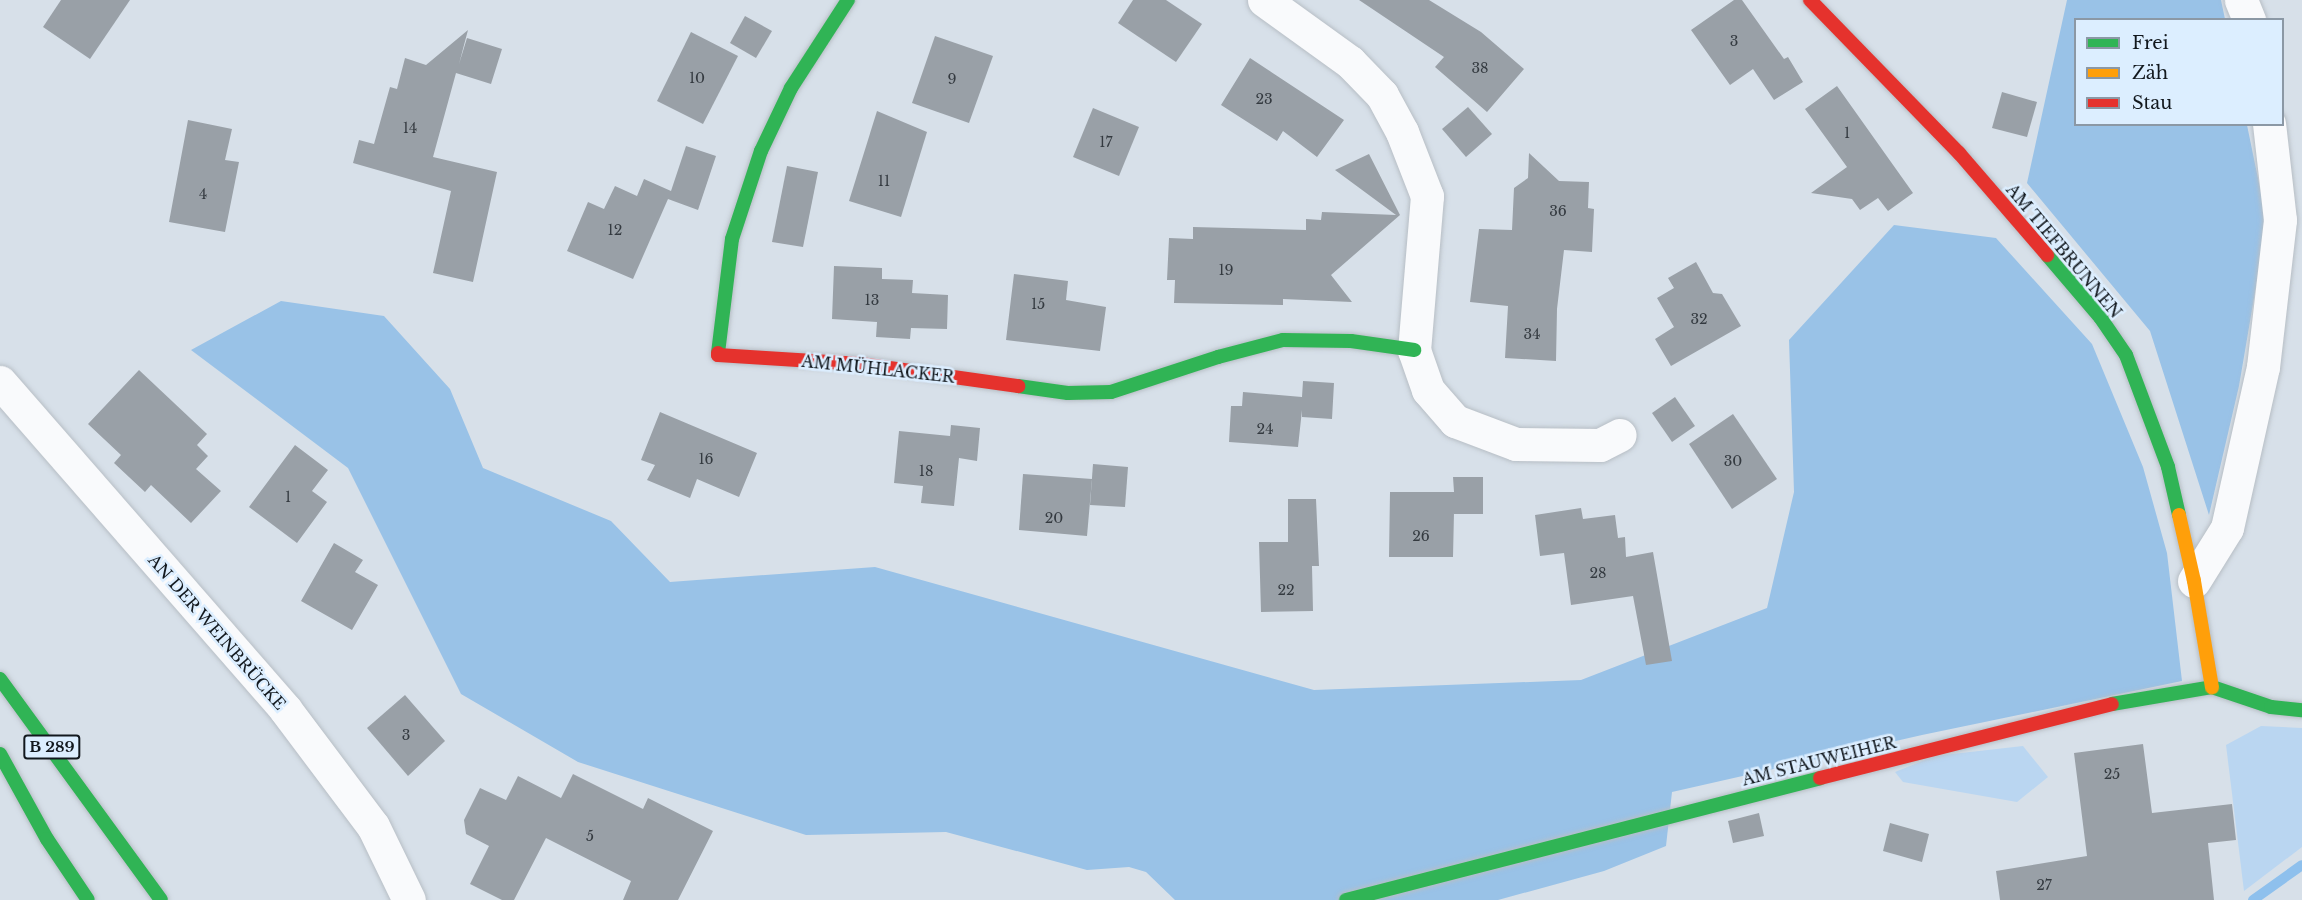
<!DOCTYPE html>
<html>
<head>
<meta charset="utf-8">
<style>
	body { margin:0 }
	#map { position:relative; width:2302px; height:900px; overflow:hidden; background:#d7e0e9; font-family:"Libre Baskerville",serif }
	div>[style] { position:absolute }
	.green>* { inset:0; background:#bad6f1 }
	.forest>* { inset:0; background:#99c2e7 }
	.stream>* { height:10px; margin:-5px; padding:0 5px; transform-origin:5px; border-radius:5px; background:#8ec0ed }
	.building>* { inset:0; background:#99a0a7 }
	.roads { filter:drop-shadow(0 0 2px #b7bec5) drop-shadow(0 0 2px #b7bec5) }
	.street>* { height:33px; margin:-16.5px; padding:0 16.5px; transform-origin:16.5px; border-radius:16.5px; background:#f9fafc }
	.fast>* { height:14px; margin:-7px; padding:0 7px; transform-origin:7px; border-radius:7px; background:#30b455 }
	.slow>* { height:14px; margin:-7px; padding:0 7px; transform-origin:7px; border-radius:7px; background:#ff9f0a }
	.jam>* { height:14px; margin:-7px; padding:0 7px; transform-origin:7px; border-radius:7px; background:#e5322d }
	span { translate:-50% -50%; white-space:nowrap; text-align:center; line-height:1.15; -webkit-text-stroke:5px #dceeff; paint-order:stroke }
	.number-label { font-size:14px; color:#343a40 }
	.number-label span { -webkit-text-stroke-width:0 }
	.shield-label span { padding:2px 4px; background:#dceeff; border:2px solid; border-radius:4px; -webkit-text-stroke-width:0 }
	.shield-label { font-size:15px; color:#12181e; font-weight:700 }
	.street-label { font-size:16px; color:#12181e }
	.legend { position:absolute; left:2074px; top:18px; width:210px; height:108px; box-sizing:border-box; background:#dceeff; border:2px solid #8b98a5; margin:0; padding:8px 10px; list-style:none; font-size:18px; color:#12181e }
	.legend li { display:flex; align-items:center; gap:12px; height:30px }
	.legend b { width:30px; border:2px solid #8b98a5 }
</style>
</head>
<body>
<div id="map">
	<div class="green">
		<i style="clip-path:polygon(2261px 726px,2302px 728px,2302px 847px,2244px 891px,2226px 745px)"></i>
		<i style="clip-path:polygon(2023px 746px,2048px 777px,2017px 802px,1903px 782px,1895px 772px,1935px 756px)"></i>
	</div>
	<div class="forest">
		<i style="clip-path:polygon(2067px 0,2221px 0,2225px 19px,2076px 20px,2076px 124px,2247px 125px,2267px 222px,2239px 386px,2209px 515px,2150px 331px,2027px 183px)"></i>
		<i style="clip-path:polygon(1894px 225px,1996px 238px,2092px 344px,2143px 467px,2167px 553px,2182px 681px,1922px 735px,1672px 792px,1666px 846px,1604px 871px,1498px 900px,1175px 900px,1146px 872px,1129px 867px,1087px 870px,946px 832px,806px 835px,578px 762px,461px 694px,348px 468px,191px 350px,281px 301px,384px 316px,450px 389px,483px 468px,611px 521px,670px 582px,875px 567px,1314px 690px,1581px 680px,1767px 608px,1794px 492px,1789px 340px)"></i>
	</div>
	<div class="stream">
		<i style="left:2253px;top:900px;width:60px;rotate:-35.5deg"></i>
	</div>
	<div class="building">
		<i style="clip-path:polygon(61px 0,130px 0,90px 59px,43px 27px)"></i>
		<i style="clip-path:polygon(1133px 0,1166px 0,1202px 24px,1176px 62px,1118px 23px)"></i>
		<i style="clip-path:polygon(1359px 0,1429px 0,1481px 32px,1524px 69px,1487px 112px,1435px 67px,1444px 57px)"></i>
		<i style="clip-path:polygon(1734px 0,1742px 0,1784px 59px,1788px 57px,1803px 82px,1774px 100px,1753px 69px,1730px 85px,1691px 30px)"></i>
		<i style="clip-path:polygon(745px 16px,772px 31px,756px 58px,730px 43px)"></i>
		<i style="clip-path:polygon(468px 30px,459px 64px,467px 38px,502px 49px,491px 84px,456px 73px,433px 157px,497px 172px,473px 282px,433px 273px,451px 191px,353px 163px,359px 140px,374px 144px,390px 87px,397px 89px,405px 58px,426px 65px)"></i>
		<i style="clip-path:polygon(691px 32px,738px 56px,703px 124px,657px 101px)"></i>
		<i style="clip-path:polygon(935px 36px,993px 56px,969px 123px,912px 103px)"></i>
		<i style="clip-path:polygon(1250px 58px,1344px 120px,1317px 157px,1283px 131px,1277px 141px,1221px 105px)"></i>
		<i style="clip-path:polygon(1837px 86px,1913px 193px,1888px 211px,1878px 198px,1860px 210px,1852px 199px,1811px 193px,1847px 167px,1805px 109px)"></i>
		<i style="clip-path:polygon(2002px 92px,2037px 102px,2027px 137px,1992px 128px)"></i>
		<i style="clip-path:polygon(1468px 107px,1492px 134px,1466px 157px,1442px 129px)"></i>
		<i style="clip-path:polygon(1093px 108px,1139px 127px,1119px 176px,1073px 157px)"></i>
		<i style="clip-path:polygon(877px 111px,927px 132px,901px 217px,849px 201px)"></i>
		<i style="clip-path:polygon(188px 120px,232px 129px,225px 160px,239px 162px,225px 232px,169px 222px)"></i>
		<i style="clip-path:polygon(686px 146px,716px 156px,698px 210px,668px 199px,633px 279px,567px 251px,588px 202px,604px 209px,615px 186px,637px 196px,644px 179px,671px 191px)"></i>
		<i style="clip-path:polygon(1529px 153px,1559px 181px,1589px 182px,1588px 208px,1594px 209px,1592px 252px,1564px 250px,1557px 309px,1556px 361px,1505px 358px,1508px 306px,1470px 302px,1479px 229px,1512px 230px,1514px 188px,1528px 178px)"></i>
		<i style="clip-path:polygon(1369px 154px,1400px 215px,1331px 275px,1352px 302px,1283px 299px,1283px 305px,1174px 303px,1175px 280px,1167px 280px,1169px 238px,1193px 239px,1193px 227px,1306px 230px,1306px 219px,1321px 220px,1322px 212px,1396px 215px,1335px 170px)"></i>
		<i style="clip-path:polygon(787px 166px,818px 172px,803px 247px,772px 242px)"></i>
		<i style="clip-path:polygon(1696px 262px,1713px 293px,1722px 294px,1741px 326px,1671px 366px,1655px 339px,1674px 327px,1657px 298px,1674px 288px,1668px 278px)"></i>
		<i style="clip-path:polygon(834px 266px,882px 268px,882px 279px,913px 280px,912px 293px,948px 295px,947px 329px,911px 328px,910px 339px,876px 337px,877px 322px,832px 319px)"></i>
		<i style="clip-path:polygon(1014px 274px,1068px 281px,1066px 300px,1106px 307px,1100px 351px,1006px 340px)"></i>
		<i style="clip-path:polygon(139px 370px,207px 434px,197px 445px,208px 456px,196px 469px,221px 491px,191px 523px,151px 485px,145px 492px,114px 463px,121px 455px,88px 424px)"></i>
		<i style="clip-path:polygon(1303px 381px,1334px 383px,1332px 419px,1302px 417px,1302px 410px,1298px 447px,1229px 442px,1231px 406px,1242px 406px,1243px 392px,1302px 397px)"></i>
		<i style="clip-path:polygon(1675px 397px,1695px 426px,1672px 442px,1652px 413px)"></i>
		<i style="clip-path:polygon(660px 412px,757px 453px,739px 497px,697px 479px,690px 498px,647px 480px,655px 465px,641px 460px)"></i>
		<i style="clip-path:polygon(1733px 414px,1777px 479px,1732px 509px,1689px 444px)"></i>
		<i style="clip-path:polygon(951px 425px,980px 428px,977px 461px,959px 458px,954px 506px,921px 503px,923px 486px,894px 483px,899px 431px,950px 436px)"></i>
		<i style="clip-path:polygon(295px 445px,328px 470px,312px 491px,327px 502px,297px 543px,249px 507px)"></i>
		<i style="clip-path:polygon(1093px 464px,1128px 467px,1125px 507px,1090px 505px)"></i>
		<i style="clip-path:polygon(1023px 474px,1092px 479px,1087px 536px,1019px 530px)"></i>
		<i style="clip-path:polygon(1453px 477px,1483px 477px,1483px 514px,1454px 514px,1454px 512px,1453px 557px,1389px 557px,1390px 492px,1454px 492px)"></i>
		<i style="clip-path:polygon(1288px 499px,1316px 499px,1319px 566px,1312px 566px,1313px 611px,1261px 612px,1259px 542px,1288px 542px)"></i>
		<i style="clip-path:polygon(1581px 508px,1583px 519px,1615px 515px,1618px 538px,1625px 537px,1626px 557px,1653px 552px,1672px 661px,1646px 665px,1633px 596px,1571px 605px,1564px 553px,1540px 556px,1535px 515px)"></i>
		<i style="clip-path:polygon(334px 543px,363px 560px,355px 572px,378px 585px,352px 630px,301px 601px)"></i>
		<i style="clip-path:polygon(405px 695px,445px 741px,408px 776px,367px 728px)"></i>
		<i style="clip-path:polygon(2143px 744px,2152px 813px,2232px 804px,2236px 840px,2208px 843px,2214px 900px,2000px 900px,1996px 871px,2087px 856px,2074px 753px)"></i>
		<i style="clip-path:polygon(573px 774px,643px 809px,648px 798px,713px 831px,678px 900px,623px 900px,631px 881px,546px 838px,514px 900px,502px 900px,470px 884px,489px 846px,466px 834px,464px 820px,480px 788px,506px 800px,518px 776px,561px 798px)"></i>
		<i style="clip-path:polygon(1759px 813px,1764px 836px,1733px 843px,1728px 821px)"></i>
		<i style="clip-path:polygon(1890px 823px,1929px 834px,1922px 862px,1883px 851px)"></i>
	</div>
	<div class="roads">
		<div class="street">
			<i style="left:1264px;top:0;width:106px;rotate:35.8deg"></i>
			<i style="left:1350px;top:62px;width:46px;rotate:45.9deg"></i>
			<i style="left:1382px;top:95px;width:42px;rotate:61.6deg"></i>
			<i style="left:1402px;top:132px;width:69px;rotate:68.7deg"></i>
			<i style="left:1427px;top:196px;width:155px;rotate:94.8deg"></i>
			<i style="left:1414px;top:350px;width:42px;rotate:70.7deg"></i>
			<i style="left:1428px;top:390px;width:41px;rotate:48.9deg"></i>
			<i style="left:1455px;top:421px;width:65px;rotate:20.7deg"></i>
			<i style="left:1516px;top:444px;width:84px;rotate:0.7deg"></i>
			<i style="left:1600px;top:445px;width:22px;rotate:-27deg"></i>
			<i style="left:2241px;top:0;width:22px;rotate:68deg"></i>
			<i style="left:0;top:382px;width:434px;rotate:48.9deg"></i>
			<i style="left:285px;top:709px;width:146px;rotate:53.1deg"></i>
			<i style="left:373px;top:826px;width:82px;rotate:64.1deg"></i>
			<i style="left:2194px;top:581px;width:62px;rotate:-58.1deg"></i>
			<i style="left:2227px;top:528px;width:165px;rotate:-77.4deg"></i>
			<i style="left:2263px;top:367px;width:148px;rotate:-83.4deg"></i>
			<i style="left:2280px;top:220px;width:97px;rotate:-96.5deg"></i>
		</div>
		<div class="fast">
			<i style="left:2047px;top:255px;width:82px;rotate:49.5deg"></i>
			<i style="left:2100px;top:317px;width:46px;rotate:55.6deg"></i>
			<i style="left:2126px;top:355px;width:120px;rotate:69.4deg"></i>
			<i style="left:2168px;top:467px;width:49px;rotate:77.1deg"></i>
			<i style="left:718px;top:353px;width:115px;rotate:-83deg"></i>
			<i style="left:732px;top:239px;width:93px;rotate:-71.8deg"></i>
			<i style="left:761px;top:151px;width:70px;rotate:-64.5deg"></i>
			<i style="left:791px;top:88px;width:105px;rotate:-57.1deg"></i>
			<i style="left:1018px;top:386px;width:50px;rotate:8deg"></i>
			<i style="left:1068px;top:393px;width:43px;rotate:-1.3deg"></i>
			<i style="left:1111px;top:392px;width:113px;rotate:-18.1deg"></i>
			<i style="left:1218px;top:357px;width:67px;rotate:-14.7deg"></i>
			<i style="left:1283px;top:340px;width:68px;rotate:0.8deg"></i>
			<i style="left:1351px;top:341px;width:64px;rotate:8.1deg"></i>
			<i style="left:0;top:679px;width:273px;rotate:53.9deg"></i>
			<i style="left:2112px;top:704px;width:101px;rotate:-9.6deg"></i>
			<i style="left:2212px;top:687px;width:62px;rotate:18.7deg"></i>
			<i style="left:2271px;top:707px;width:31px;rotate:6deg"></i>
			<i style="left:0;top:754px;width:97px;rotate:61.1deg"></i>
			<i style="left:47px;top:839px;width:73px;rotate:56.1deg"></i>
			<i style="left:1346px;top:900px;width:489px;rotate:-14.4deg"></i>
		</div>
		<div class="slow">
			<i style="left:2179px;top:515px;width:68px;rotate:77.2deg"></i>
			<i style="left:2194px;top:581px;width:108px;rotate:80.4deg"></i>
		</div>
		<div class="jam">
			<i style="left:1810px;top:0;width:214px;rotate:45.8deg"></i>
			<i style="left:1959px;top:153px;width:135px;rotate:49.2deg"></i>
			<i style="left:718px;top:353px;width:2px;rotate:90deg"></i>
			<i style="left:718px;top:355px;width:143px;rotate:3.6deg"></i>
			<i style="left:861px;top:364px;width:159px;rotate:8deg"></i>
			<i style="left:1820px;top:778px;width:301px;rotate:-14.2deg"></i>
		</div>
	</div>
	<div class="number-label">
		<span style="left:1734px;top:41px">3</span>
		<span style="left:1480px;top:68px">38</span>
		<span style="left:697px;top:78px">10</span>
		<span style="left:952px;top:79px">9</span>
		<span style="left:1264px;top:99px">23</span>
		<span style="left:410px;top:128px">14</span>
		<span style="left:1847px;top:133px">1</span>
		<span style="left:1106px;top:142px">17</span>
		<span style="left:884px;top:181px">11</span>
		<span style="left:203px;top:194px">4</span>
		<span style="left:1558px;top:211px">36</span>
		<span style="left:615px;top:230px">12</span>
		<span style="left:1226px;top:270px">19</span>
		<span style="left:872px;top:300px">13</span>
		<span style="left:1038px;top:304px">15</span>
		<span style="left:1699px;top:319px">32</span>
		<span style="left:1532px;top:334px">34</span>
		<span style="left:1265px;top:429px">24</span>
		<span style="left:706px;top:459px">16</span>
		<span style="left:1733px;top:461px">30</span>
		<span style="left:926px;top:471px">18</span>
		<span style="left:288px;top:497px">1</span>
		<span style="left:1054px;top:518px">20</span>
		<span style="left:1421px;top:536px">26</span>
		<span style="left:1598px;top:573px">28</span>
		<span style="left:1286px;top:590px">22</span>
		<span style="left:406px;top:735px">3</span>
		<span style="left:2112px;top:774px">25</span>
		<span style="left:590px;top:836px">5</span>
		<span style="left:2044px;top:885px">27</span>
	</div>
	<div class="shield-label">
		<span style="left:52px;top:747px">B 289</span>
	</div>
	<div class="street-label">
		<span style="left:2064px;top:251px;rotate:50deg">AM TIEFBRUNNEN</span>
		<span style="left:878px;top:369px;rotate:6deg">AM MÜHLACKER</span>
		<span style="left:217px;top:632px;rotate:49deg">AN DER WEINBRÜCKE</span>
		<span style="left:1819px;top:761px;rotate:-14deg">AM STAUWEIHER</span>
	</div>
	<ul class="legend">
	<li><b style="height:8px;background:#30b455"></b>Frei</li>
	<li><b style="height:8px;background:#ff9f0a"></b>Zäh</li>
	<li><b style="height:8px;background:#e5322d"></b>Stau</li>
	</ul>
</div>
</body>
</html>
